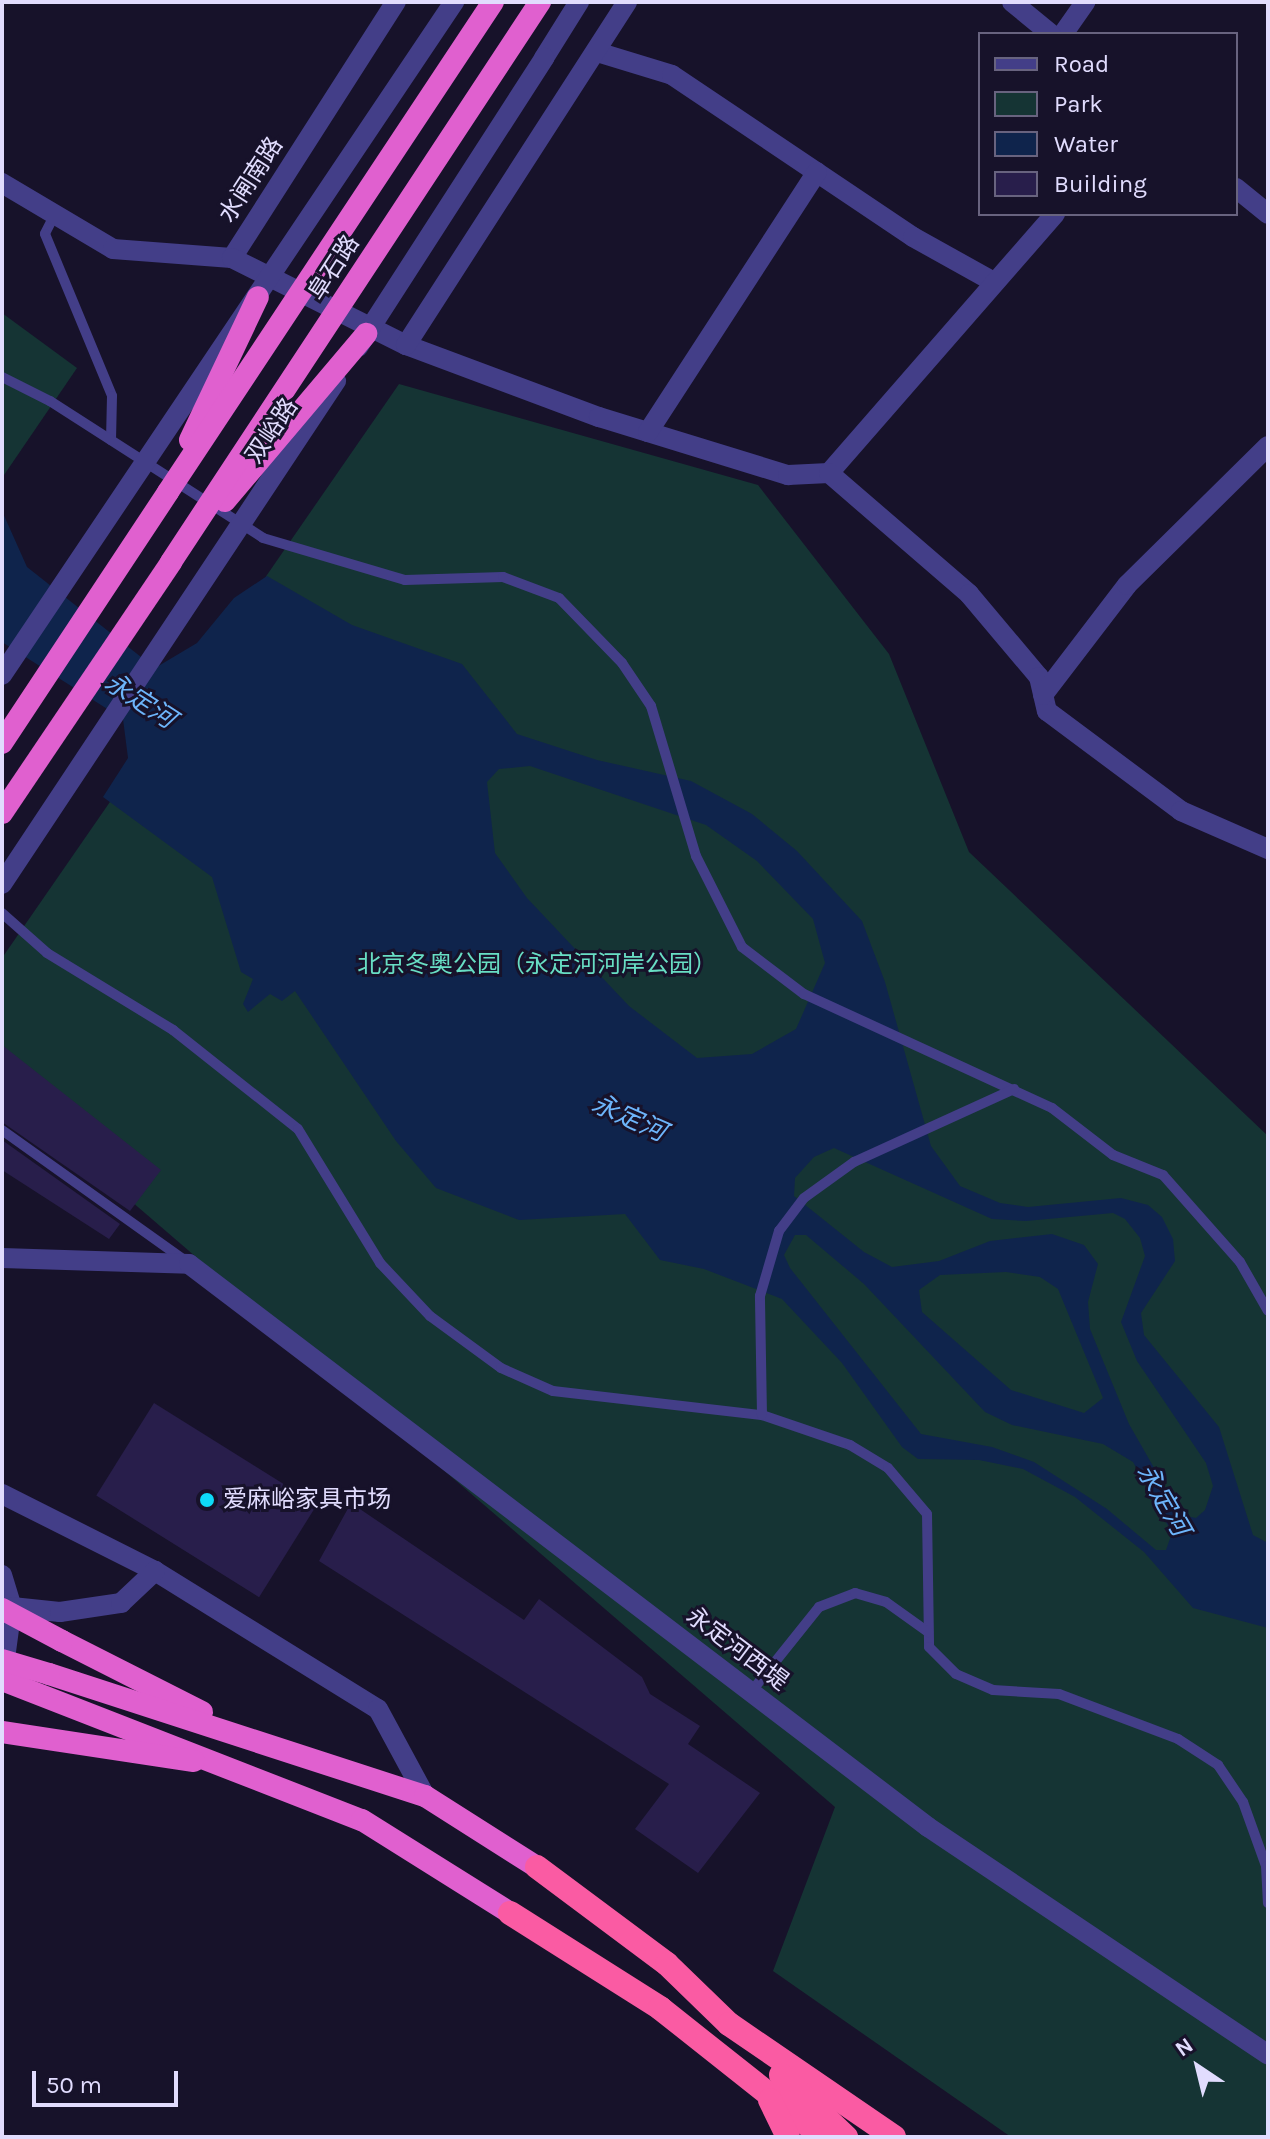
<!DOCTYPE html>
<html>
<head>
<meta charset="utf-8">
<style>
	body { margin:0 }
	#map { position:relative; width:1270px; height:2139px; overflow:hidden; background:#17122a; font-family:Karla,"Noto Sans SC",sans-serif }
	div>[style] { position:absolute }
	.green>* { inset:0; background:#153434 }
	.water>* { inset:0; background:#0f244c }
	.building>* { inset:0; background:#281e4b; transform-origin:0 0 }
	.service>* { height:10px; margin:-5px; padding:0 5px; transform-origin:5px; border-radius:5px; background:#433e88 }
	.minor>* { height:20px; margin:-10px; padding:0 10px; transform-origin:10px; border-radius:10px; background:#433e88 }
	.tertiary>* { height:20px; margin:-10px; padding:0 10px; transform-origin:10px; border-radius:10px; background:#433e88 }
	.trunk>* { height:22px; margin:-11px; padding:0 11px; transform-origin:11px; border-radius:11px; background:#e060cf }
	.motorway>* { height:24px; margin:-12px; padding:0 12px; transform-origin:12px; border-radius:12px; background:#fa5ba3 }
	.tertiary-bridge>* { height:20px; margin:-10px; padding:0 10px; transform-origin:10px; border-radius:10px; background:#433e88 }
	.trunk-bridge>* { height:22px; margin:-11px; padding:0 11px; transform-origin:11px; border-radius:11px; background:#e060cf }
	.dots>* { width:22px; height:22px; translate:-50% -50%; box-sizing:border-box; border:4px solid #17122a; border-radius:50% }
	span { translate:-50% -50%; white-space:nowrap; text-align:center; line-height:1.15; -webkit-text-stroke:6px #17122a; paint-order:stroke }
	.street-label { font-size:24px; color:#e1dcfe }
	.park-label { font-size:24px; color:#68dec4 }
	.poi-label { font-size:24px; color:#e1dcfe }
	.left { translate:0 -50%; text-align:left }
	.water-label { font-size:26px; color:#6db5fb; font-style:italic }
	.frame { position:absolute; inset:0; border:4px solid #e1dcfe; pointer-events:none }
	.legend { position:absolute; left:978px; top:32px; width:260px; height:184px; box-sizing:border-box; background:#17122a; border:2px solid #68637f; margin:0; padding:10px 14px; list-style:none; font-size:24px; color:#e1dcfe }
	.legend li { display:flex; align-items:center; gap:16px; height:40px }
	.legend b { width:40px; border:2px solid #68637f }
	.north { position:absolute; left:1158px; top:2027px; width:80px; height:80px; -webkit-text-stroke:6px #17122a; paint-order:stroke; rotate:325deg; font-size:22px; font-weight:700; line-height:32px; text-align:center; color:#e1dcfe }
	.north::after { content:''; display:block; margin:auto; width:28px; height:36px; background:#e1dcfe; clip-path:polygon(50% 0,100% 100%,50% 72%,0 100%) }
	.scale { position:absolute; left:32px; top:2071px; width:146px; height:36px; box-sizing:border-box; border:4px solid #e1dcfe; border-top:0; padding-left:10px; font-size:24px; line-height:28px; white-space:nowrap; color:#e1dcfe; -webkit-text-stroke:6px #17122a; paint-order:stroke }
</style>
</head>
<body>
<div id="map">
	<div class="green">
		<div style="clip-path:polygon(2px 313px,77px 368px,2px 478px)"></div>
		<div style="clip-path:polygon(399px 384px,758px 485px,889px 654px,969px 852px,1268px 1136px,1268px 2137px,1011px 2137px,773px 1971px,835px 1807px,2px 1090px,2px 958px)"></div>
	</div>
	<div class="water">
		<div style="clip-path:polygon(evenodd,2px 511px,27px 567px,155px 668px,197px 643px,234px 598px,267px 576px,352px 625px,462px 664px,517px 734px,597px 760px,691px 781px,752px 814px,797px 851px,862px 921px,885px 982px,931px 1146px,960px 1186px,1000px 1203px,1028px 1207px,1121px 1198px,1148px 1205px,1162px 1217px,1173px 1239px,1175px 1261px,1141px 1313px,1144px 1335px,1219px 1427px,1253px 1535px,1268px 1543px,1268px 1628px,1193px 1608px,1144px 1552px,1075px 1497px,1023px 1469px,979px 1460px,918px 1459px,902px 1447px,842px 1363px,782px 1299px,704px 1269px,660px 1260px,625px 1214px,519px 1220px,436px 1188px,396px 1141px,295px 991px,282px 1001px,270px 994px,248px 1012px,243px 1004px,253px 979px,241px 972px,212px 877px,103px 797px,128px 758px,123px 719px,2px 642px,2px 511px,530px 766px,706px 825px,757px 861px,813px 919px,825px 963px,796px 1029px,752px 1054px,697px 1058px,629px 1006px,527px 898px,495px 853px,487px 782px,499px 769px,530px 766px,2px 511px,834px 1148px,992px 1219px,1026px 1221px,1113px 1213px,1125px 1219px,1140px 1238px,1145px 1256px,1121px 1322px,1137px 1361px,1206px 1463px,1213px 1486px,1205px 1510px,1196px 1518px,1181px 1515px,1129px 1424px,1090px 1329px,1088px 1302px,1098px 1264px,1084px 1245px,1052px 1234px,990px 1241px,939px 1261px,892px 1267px,864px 1252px,794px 1196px,795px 1178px,814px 1157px,834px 1148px,2px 511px,795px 1235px,806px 1235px,864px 1284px,985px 1412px,1012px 1425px,1103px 1444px,1133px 1462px,1172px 1533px,1166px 1550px,1156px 1550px,1107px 1509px,1034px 1462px,992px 1447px,921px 1434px,790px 1268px,784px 1255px,795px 1235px,2px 511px,1006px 1272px,1040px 1277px,1058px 1289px,1103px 1398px,1084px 1413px,1011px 1390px,922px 1312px,919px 1290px,940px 1275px,1006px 1272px)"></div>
	</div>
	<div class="building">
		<div style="clip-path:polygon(2px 1045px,161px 1170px,130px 1211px,2px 1122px)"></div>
		<div style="clip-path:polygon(2px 1140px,120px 1224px,109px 1239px,2px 1170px)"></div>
		<div style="left:154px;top:1403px;width:192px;height:109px;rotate:32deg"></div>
		<div style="clip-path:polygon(351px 1503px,524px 1620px,539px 1599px,642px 1677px,650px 1694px,700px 1726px,688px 1744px,760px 1793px,698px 1873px,635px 1829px,669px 1784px,319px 1561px)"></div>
	</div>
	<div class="service">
		<div style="left:55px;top:214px;width:22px;rotate:117deg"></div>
		<div style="left:45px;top:234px;width:175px;rotate:67.5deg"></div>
		<div style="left:112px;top:396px;width:44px;rotate:91.3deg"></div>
		<div style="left:2px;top:377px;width:54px;rotate:26.6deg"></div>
		<div style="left:50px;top:401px;width:253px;rotate:32.7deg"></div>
		<div style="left:263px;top:538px;width:148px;rotate:16.5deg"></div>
		<div style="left:405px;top:580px;width:98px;rotate:-1.8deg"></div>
		<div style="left:503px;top:577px;width:60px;rotate:20.6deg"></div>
		<div style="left:559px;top:598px;width:91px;rotate:45.9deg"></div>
		<div style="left:622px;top:663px;width:52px;rotate:56deg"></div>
		<div style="left:651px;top:706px;width:157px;rotate:73.3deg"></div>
		<div style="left:696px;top:856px;width:102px;rotate:63.2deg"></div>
		<div style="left:742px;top:947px;width:78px;rotate:37.2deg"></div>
		<div style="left:804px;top:994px;width:273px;rotate:24.7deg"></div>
		<div style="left:1052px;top:1108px;width:77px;rotate:37.6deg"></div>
		<div style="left:1113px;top:1155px;width:54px;rotate:21.8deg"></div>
		<div style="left:1163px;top:1175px;width:116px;rotate:48.5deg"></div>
		<div style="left:1240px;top:1262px;width:56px;rotate:60.3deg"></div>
		<div style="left:2px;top:913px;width:60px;rotate:41.6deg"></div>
		<div style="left:47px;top:953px;width:148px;rotate:31.4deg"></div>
		<div style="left:173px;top:1030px;width:159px;rotate:38.4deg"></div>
		<div style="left:298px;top:1129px;width:157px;rotate:58.5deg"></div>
		<div style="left:380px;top:1263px;width:73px;rotate:46.7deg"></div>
		<div style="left:430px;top:1316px;width:88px;rotate:36.2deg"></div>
		<div style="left:501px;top:1368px;width:57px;rotate:23.9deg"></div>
		<div style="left:553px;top:1391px;width:210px;rotate:6.6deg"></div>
		<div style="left:762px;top:1415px;width:93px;rotate:18.8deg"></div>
		<div style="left:850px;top:1445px;width:44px;rotate:31.2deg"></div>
		<div style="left:888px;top:1468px;width:60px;rotate:49.7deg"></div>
		<div style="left:927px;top:1514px;width:133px;rotate:89.1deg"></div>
		<div style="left:929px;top:1647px;width:38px;rotate:45deg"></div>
		<div style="left:956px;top:1674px;width:40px;rotate:23.4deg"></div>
		<div style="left:993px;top:1690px;width:66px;rotate:3.5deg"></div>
		<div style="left:1059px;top:1694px;width:127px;rotate:20.7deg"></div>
		<div style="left:1178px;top:1739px;width:48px;rotate:33deg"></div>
		<div style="left:1218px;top:1765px;width:45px;rotate:56deg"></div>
		<div style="left:1243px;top:1802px;width:68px;rotate:70.2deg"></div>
		<div style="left:1266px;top:1866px;width:37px;rotate:87deg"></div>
		<div style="left:2px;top:1130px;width:224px;rotate:35.5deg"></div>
		<div style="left:762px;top:1415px;width:119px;rotate:-91deg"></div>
		<div style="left:760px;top:1296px;width:68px;rotate:-73.7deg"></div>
		<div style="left:779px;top:1231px;width:41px;rotate:-52.9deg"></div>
		<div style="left:804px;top:1198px;width:62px;rotate:-35.8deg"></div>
		<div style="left:854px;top:1162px;width:176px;rotate:-24.5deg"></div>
		<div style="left:751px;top:1692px;width:109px;rotate:-51.3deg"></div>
		<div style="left:819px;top:1607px;width:39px;rotate:-21deg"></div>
		<div style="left:855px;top:1593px;width:32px;rotate:16deg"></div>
		<div style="left:886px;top:1602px;width:52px;rotate:35.5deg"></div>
	</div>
	<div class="minor">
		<div style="left:1063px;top:34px;width:39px;rotate:-55deg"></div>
		<div style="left:597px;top:52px;width:78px;rotate:17deg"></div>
		<div style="left:672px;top:75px;width:290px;rotate:33.9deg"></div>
		<div style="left:913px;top:237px;width:93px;rotate:29.1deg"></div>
		<div style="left:2px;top:183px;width:129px;rotate:30.7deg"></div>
		<div style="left:113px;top:249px;width:119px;rotate:4.3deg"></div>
		<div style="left:232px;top:258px;width:304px;rotate:-57.4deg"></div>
		<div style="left:232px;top:258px;width:195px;rotate:26.6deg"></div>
		<div style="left:406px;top:345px;width:206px;rotate:20.5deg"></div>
		<div style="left:599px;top:417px;width:198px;rotate:17.1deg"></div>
		<div style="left:788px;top:475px;width:41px;rotate:-2.8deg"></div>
		<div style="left:829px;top:473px;width:344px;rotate:-48.9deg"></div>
		<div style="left:406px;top:345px;width:408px;rotate:-57.2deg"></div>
		<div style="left:648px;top:432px;width:310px;rotate:-57deg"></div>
		<div style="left:829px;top:473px;width:185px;rotate:40.8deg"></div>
		<div style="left:969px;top:594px;width:109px;rotate:49.9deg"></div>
		<div style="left:1039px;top:677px;width:35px;rotate:77deg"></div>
		<div style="left:1047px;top:711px;width:167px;rotate:36.7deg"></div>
		<div style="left:1181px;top:811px;width:95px;rotate:23.6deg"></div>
		<div style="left:1043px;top:695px;width:138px;rotate:-52.6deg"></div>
		<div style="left:1127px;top:585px;width:198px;rotate:-44.6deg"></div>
	</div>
	<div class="tertiary">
		<div style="left:1012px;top:2px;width:50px;rotate:39.4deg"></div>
		<div style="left:544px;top:58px;width:66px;rotate:-58deg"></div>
		<div style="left:1236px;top:188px;width:41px;rotate:39.1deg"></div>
		<div style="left:2px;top:1258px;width:187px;rotate:1.8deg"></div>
		<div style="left:189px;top:1264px;width:929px;rotate:37.3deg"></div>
		<div style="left:928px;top:1827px;width:409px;rotate:33.8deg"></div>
		<div style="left:2px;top:1494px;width:171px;rotate:26.7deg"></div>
		<div style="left:155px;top:1571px;width:262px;rotate:31.8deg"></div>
		<div style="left:378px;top:1709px;width:99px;rotate:61.6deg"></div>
		<div style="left:2px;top:1575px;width:34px;rotate:73deg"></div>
		<div style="left:12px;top:1607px;width:68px;rotate:97.7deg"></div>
		<div style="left:12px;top:1607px;width:48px;rotate:5.9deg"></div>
		<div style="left:60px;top:1612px;width:62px;rotate:-8.4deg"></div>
		<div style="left:121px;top:1603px;width:47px;rotate:-43.3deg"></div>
	</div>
	<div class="trunk">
		<div style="left:2px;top:743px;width:301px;rotate:-56.5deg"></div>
		<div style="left:2px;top:813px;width:303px;rotate:-56deg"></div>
		<div style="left:62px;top:1641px;width:157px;rotate:26.9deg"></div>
		<div style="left:49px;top:1674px;width:395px;rotate:18deg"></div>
		<div style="left:425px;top:1796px;width:133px;rotate:32.4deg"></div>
		<div style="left:2px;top:1680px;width:386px;rotate:21.3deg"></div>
		<div style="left:362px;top:1820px;width:175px;rotate:32.1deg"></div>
		<div style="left:2px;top:1732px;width:194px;rotate:8.6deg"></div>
	</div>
	<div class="motorway">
		<div style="left:537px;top:1867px;width:162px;rotate:36.7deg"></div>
		<div style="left:667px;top:1964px;width:86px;rotate:44.1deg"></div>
		<div style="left:729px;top:2024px;width:200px;rotate:34.4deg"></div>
		<div style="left:510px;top:1913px;width:178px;rotate:32.3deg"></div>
		<div style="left:660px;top:2008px;width:208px;rotate:38.4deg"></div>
		<div style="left:781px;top:2075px;width:90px;rotate:43.6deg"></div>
		<div style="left:770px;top:2100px;width:41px;rotate:64.1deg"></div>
	</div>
	<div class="tertiary-bridge">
		<div style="left:358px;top:347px;width:344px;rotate:-57.2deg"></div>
		<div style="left:2px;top:675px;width:811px;rotate:-56.11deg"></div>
		<div style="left:2px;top:884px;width:604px;rotate:-56.42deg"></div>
	</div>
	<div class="trunk-bridge">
		<div style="left:190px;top:440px;width:158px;rotate:-64.6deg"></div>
		<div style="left:168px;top:492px;width:588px;rotate:-56.45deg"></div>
		<div style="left:225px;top:501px;width:219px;rotate:-49.8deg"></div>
		<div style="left:171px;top:562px;width:671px;rotate:-56.62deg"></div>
		<div style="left:2px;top:1609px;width:68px;rotate:28.1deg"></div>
		<div style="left:2px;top:1660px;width:49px;rotate:16.6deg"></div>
	</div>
	<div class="dots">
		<div style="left:207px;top:1500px;background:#0edaf8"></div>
	</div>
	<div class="street-label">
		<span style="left:251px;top:180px;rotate:-57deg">水闸南路</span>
		<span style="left:334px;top:268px;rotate:-57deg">阜石路</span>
		<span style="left:272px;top:431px;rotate:-56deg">双峪路</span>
		<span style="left:737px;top:1649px;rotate:37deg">永定河西堤</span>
	</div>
	<div class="park-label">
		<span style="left:537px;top:965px">北京冬奥公园（永定河河岸公园）</span>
	</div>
	<div class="poi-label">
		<span class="left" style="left:223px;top:1500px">爱麻峪家具市场</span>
	</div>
	<div class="water-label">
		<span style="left:140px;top:701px;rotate:33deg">永定河</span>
		<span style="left:629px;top:1118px;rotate:24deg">永定河</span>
		<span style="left:1163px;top:1500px;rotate:60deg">永定河</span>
	</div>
	<div class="frame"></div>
	<ul class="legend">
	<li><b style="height:10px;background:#433e88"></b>Road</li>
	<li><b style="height:22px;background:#153434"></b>Park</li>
	<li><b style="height:22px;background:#0f244c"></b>Water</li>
	<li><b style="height:22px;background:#281e4b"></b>Building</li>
	</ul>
	<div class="north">N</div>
	<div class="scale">50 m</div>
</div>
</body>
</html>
